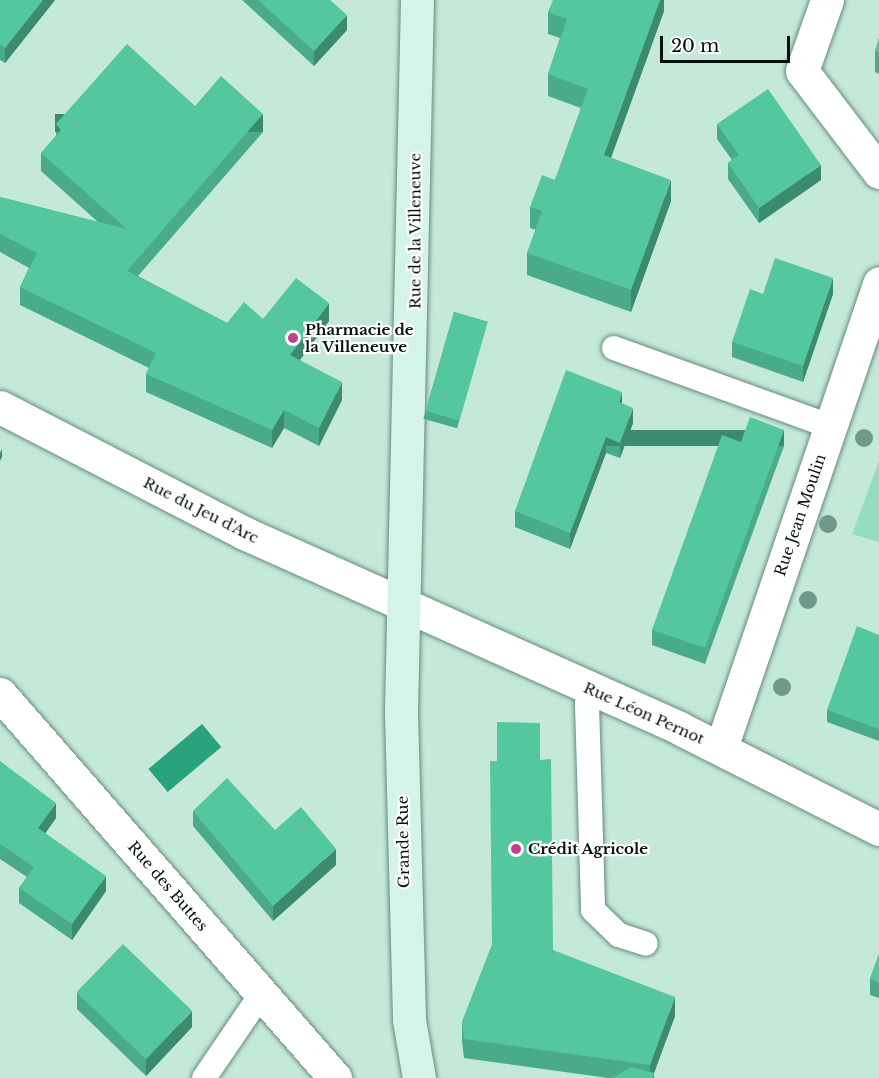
<!DOCTYPE html>
<html>
<head>
<meta charset="utf-8">
<style>
	body { margin:0 }
	#map { position:relative; width:879px; height:1078px; overflow:hidden; background:#c4e9d9; font-family:"Libre Baskerville",serif }
	div>[style] { position:absolute }
	.green>* { inset:0; background:#95ddc0 }
	.water>* { inset:0; background:#28a37d; transform-origin:0 0 }
	.roads { filter:drop-shadow(0 0 2px #688a7c) drop-shadow(0 0 2px #688a7c) }
	.service>* { height:24px; margin:-12px; padding:0 12px; transform-origin:12px; border-radius:12px; background:#fff }
	.minor>* { height:33px; margin:-16.5px; padding:0 16.5px; transform-origin:16.5px; border-radius:16.5px; background:#fff }
	.secondary>* { height:33px; margin:-16.5px; padding:0 16.5px; transform-origin:16.5px; border-radius:16.5px; background:#d4f4e9 }
	.trees>* { width:18px; height:18px; margin:-9px; border-radius:50%; background:#6f9a89 }
	.wall>* { inset:0; background:#49ab89; transform-origin:0 0 }
	.shaded-wall>* { inset:0; background:#3c8b6f; transform-origin:0 0 }
	.building>* { inset:0; background:#55c79f; transform-origin:0 0 }
	.dots>* { width:16px; height:16px; translate:-50% -50%; box-sizing:border-box; border:3px solid #fff; border-radius:50% }
	span { translate:-50% -50%; white-space:nowrap; text-align:center; line-height:1.15; -webkit-text-stroke:4.5px #fff; paint-order:stroke }
	.street-label { font-size:15px; color:#05110c }
	.poi-label { font-size:15px; color:#05110c; font-weight:700 }
	.left { translate:0 -50%; text-align:left }
	.scale { position:absolute; left:660px; top:36px; width:130px; height:27px; box-sizing:border-box; border:3px solid #05110c; border-top:0; padding-left:8px; font-size:18px; line-height:21px; white-space:nowrap; color:#05110c; -webkit-text-stroke:4px #fff; paint-order:stroke }
</style>
</head>
<body>
<div id="map">
	<div class="green">
		<div style="clip-path:polygon(879px 461px,879px 542px,852px 534px)"></div>
	</div>
	<div class="water">
		<div style="left:202px;top:724px;width:30px;height:70px;rotate:50deg"></div>
	</div>
	<div class="roads">
		<div class="service">
			<div style="left:614px;top:348px;width:230px;rotate:19.9deg"></div>
			<div style="left:593px;top:689px;width:16px;rotate:112deg"></div>
			<div style="left:587px;top:704px;width:206px;rotate:88.3deg"></div>
			<div style="left:593px;top:910px;width:36px;rotate:44deg"></div>
			<div style="left:619px;top:935px;width:28px;rotate:18deg"></div>
			<div style="left:204px;top:1078px;width:103px;rotate:-55.7deg"></div>
		</div>
		<div class="minor">
			<div style="left:827px;top:0;width:75px;rotate:109.4deg"></div>
			<div style="left:802px;top:71px;width:127px;rotate:52.7deg"></div>
			<div style="left:0;top:407px;width:275px;rotate:27.3deg"></div>
			<div style="left:244px;top:533px;width:477px;rotate:24.1deg"></div>
			<div style="left:679px;top:728px;width:224px;rotate:26.8deg"></div>
			<div style="left:0;top:694px;width:510px;rotate:48.9deg"></div>
			<div style="left:721px;top:748px;width:491px;rotate:-71.2deg"></div>
		</div>
		<div class="secondary">
			<div style="left:417px;top:0;width:712px;rotate:91.29deg"></div>
			<div style="left:401px;top:712px;width:308px;rotate:88.5deg"></div>
			<div style="left:409px;top:1020px;width:59px;rotate:80.2deg"></div>
		</div>
	</div>
	<div class="trees">
		<div style="left:864px;top:438px"></div>
		<div style="left:828px;top:524px"></div>
		<div style="left:808px;top:600px"></div>
		<div style="left:782px;top:687px"></div>
	</div>
	<div class="wall">
		<div style="clip-path:polygon(0 0,55px 0,5px 63px,0 60px)"></div>
		<div style="clip-path:polygon(242px 0,330px 0,347px 30px,314px 66px)"></div>
		<div style="clip-path:polygon(664px 0,664px 11px,611px 158px,671px 201px,631px 312px,527px 275px,527px 253px,536px 230px,530px 228px,530px 207px,555px 180px,581px 108px,548px 96px,548px 74px,560px 38px,548px 34px,548px 12px)"></div>
		<div style="clip-path:polygon(879px 38px,879px 74px,875px 72px,875px 51px)"></div>
		<div style="clip-path:polygon(195px 106px,263px 132px,138px 276px,227px 323px,263px 319px,329px 321px,300px 360px,342px 400px,319px 446px,284px 428px,272px 448px,146px 392px,146px 374px,149px 368px,20px 305px,20px 287px,29px 268px,0 252px,0 197px,98px 222px,41px 171px,41px 153px,56px 136px,56px 124px)"></div>
		<div style="clip-path:polygon(717px 124px,821px 180px,759px 223px,728px 179px,728px 163px,732px 160px,717px 139px)"></div>
		<div style="clip-path:polygon(763px 294px,833px 294px,803px 382px,732px 357px,732px 342px)"></div>
		<div style="left:454px;top:312px;width:35px;height:111px;rotate:16deg"></div>
		<div style="clip-path:polygon(622px 403px,633px 423px,620px 458px,606px 453px,570px 549px,515px 527px,515px 511px)"></div>
		<div style="clip-path:polygon(741px 442px,784px 446px,705px 664px,652px 645px,652px 630px)"></div>
		<div style="clip-path:polygon(879px 635px,879px 741px,827px 722px,827px 710px)"></div>
		<div style="clip-path:polygon(540px 760px,553px 950px,675px 1016px,654px 1073px,654px 1078px,608px 1078px,464px 1058px,462px 1041px,462px 1022px,492px 945px)"></div>
		<div style="clip-path:polygon(0 761px,56px 818px,45px 833px,106px 891px,72px 940px,19px 903px,19px 888px,27px 877px,0 859px)"></div>
		<div style="clip-path:polygon(193px 811px,336px 865px,273px 921px,193px 826px)"></div>
		<div style="clip-path:polygon(879px 954px,879px 998px,870px 995px,870px 979px)"></div>
		<div style="clip-path:polygon(77px 993px,192px 1027px,146px 1076px,77px 1009px)"></div>
	</div>
	<div class="shaded-wall">
		<div style="clip-path:polygon(43px 0,55px 0,5px 63px,5px 48px)"></div>
		<div style="clip-path:polygon(660px 0,664px 0,664px 11px,604px 177px,604px 155px)"></div>
		<div style="clip-path:polygon(347px 15px,347px 30px,314px 66px,314px 51px)"></div>
		<div style="left:263px;top:114px;width:18px;height:208px;rotate:90deg"></div>
		<div style="clip-path:polygon(821px 165px,821px 180px,759px 223px,759px 208px)"></div>
		<div style="clip-path:polygon(671px 180px,671px 201px,631px 312px,631px 290px)"></div>
		<div style="clip-path:polygon(833px 278px,833px 294px,803px 382px,803px 366px)"></div>
		<div style="clip-path:polygon(329px 303px,329px 321px,290px 373px,290px 355px)"></div>
		<div style="clip-path:polygon(342px 382px,342px 400px,319px 446px,319px 428px)"></div>
		<div style="clip-path:polygon(622px 392px,622px 407px,619px 402px)"></div>
		<div style="clip-path:polygon(633px 408px,633px 423px,620px 458px,620px 443px)"></div>
		<div style="clip-path:polygon(284px 410px,284px 428px,272px 448px,272px 430px)"></div>
		<div style="left:784px;top:430px;width:16px;height:232px;rotate:90deg"></div>
		<div style="clip-path:polygon(606px 437px,606px 453px,570px 549px,570px 533px)"></div>
		<div style="clip-path:polygon(2px 449px,2px 457px,0 461px,0 453px)"></div>
		<div style="clip-path:polygon(56px 803px,56px 818px,38px 844px,38px 828px)"></div>
		<div style="clip-path:polygon(336px 849px,336px 865px,273px 921px,273px 906px)"></div>
		<div style="clip-path:polygon(106px 876px,106px 891px,72px 940px,72px 924px)"></div>
		<div style="clip-path:polygon(675px 997px,675px 1016px,654px 1073px,654px 1078px,650px 1078px,650px 1065px)"></div>
		<div style="clip-path:polygon(192px 1011px,192px 1027px,146px 1076px,146px 1060px)"></div>
	</div>
	<div class="building">
		<div style="clip-path:polygon(0 0,43px 0,5px 48px,0 44px)"></div>
		<div style="clip-path:polygon(258px 0,330px 0,347px 15px,314px 51px)"></div>
		<div style="clip-path:polygon(553px 0,660px 0,604px 155px,671px 180px,631px 290px,527px 253px,542px 211px,530px 207px,542px 175px,555px 180px,588px 89px,548px 74px,567px 19px,548px 12px)"></div>
		<div style="clip-path:polygon(879px 38px,879px 52px,875px 51px)"></div>
		<div style="clip-path:polygon(127px 44px,195px 106px,221px 76px,263px 114px,127px 271px,227px 323px,244px 302px,263px 319px,296px 278px,329px 303px,290px 355px,342px 382px,319px 428px,284px 410px,272px 430px,146px 374px,156px 353px,20px 287px,37px 253px,0 234px,0 197px,127px 229px,41px 153px,61px 130px,56px 124px)"></div>
		<div style="clip-path:polygon(768px 89px,821px 165px,759px 208px,728px 163px,739px 155px,717px 124px)"></div>
		<div style="clip-path:polygon(775px 258px,833px 278px,803px 366px,732px 342px,750px 289px,763px 294px)"></div>
		<div style="left:454px;top:312px;width:35px;height:103px;rotate:16deg"></div>
		<div style="clip-path:polygon(566px 370px,622px 392px,619px 402px,633px 408px,620px 443px,606px 437px,570px 533px,515px 511px)"></div>
		<div style="clip-path:polygon(750px 417px,784px 430px,705px 648px,652px 630px,722px 435px,741px 442px)"></div>
		<div style="clip-path:polygon(857px 626px,879px 635px,879px 729px,827px 710px)"></div>
		<div style="clip-path:polygon(497px 722px,540px 723px,540px 760px,551px 759px,553px 950px,675px 997px,650px 1065px,464px 1039px,462px 1022px,492px 945px,490px 761px,497px 761px)"></div>
		<div style="clip-path:polygon(0 761px,56px 803px,38px 828px,106px 876px,72px 924px,19px 888px,34px 867px,0 844px)"></div>
		<div style="clip-path:polygon(227px 778px,275px 830px,301px 807px,336px 849px,273px 906px,193px 811px)"></div>
		<div style="left:123px;top:944px;width:96px;height:67px;rotate:44deg"></div>
		<div style="clip-path:polygon(879px 954px,879px 983px,870px 979px)"></div>
		<div style="clip-path:polygon(631px 1067px,654px 1073px,653px 1078px,613px 1078px)"></div>
	</div>
	<div class="dots">
		<div style="left:293px;top:338px;background:#be3f8b"></div>
		<div style="left:516px;top:849px;background:#be3f8b"></div>
	</div>
	<div class="street-label">
		<span style="left:415px;top:231px;rotate:-90deg">Rue de la Villeneuve</span>
		<span style="left:201px;top:510px;rotate:27deg">Rue du Jeu d'Arc</span>
		<span style="left:800px;top:515px;rotate:-71deg">Rue Jean Moulin</span>
		<span style="left:644px;top:713px;rotate:24deg">Rue Léon Pernot</span>
		<span style="left:403px;top:842px;rotate:-91deg">Grande Rue</span>
		<span style="left:168px;top:886px;rotate:49deg">Rue des Buttes</span>
	</div>
	<div class="poi-label">
		<span class="left" style="left:305px;top:338px">Pharmacie de<br>la Villeneuve</span>
		<span class="left" style="left:528px;top:849px">Crédit Agricole</span>
	</div>
	<div class="scale">20 m</div>
</div>
</body>
</html>
